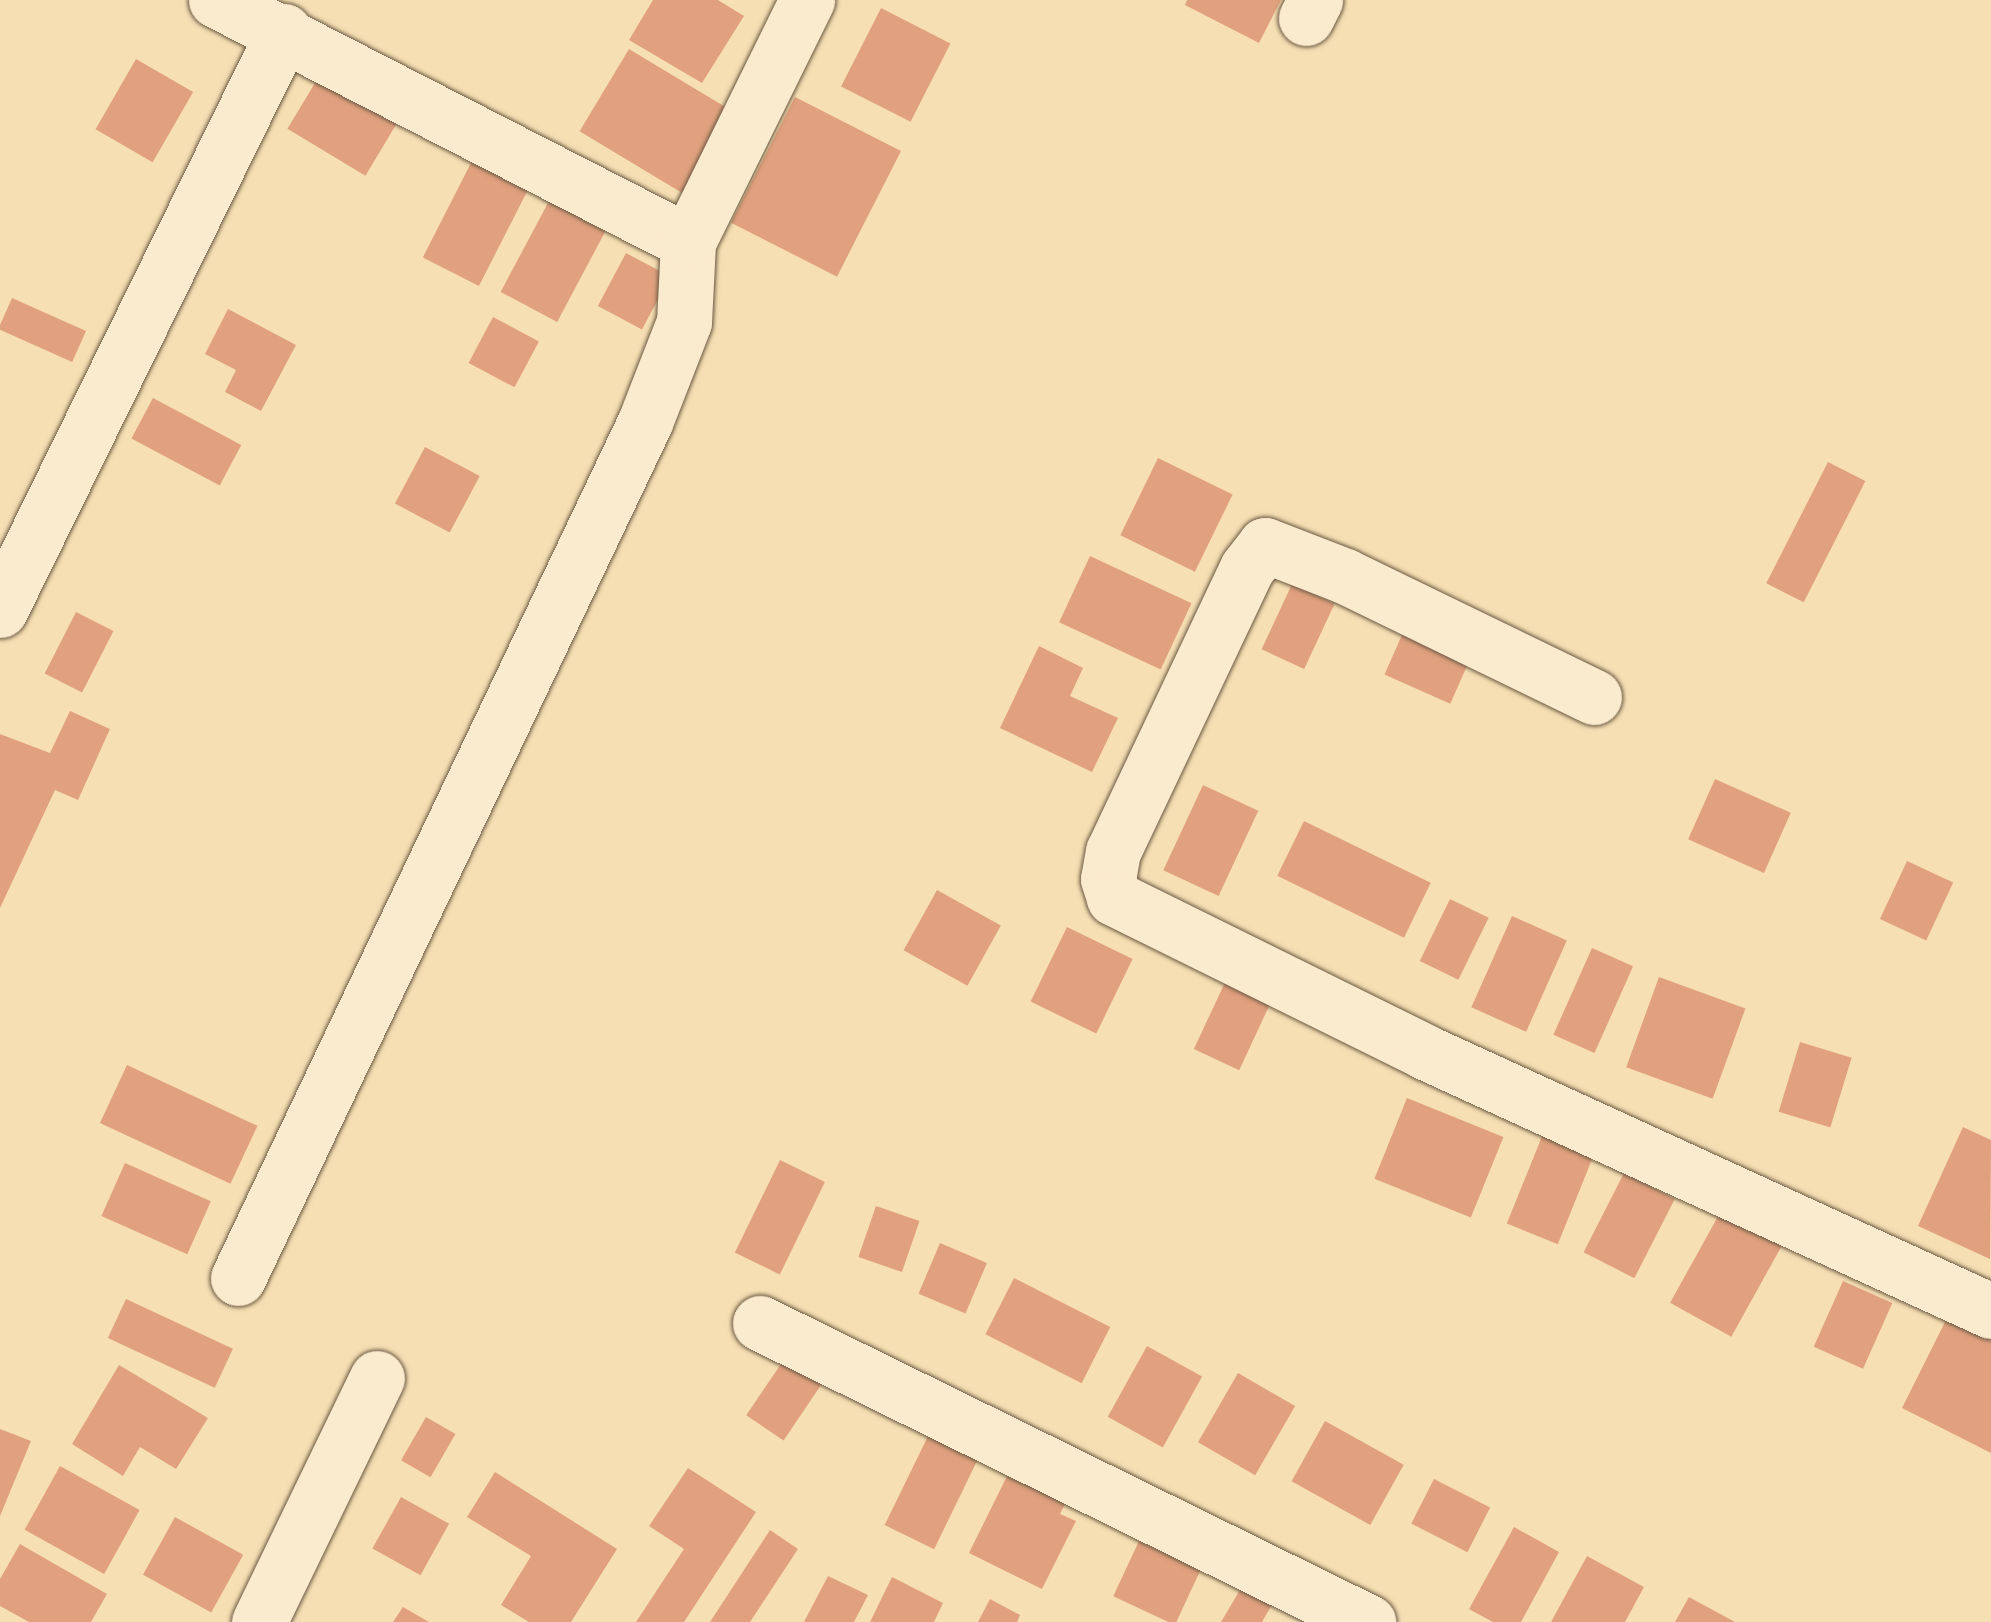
<!DOCTYPE html>
<html>
<head>
<meta charset="utf-8">
<style>
	body { margin:0 }
	#map { position:relative; width:1991px; height:1622px; overflow:hidden; background:#f7dfb4; font-family:Cardo,serif }
	div>[style] { position:absolute }
	.building>* { inset:0; background:#e1a17f; transform-origin:0 0 }
	.roads { filter:drop-shadow(0 0 2px #695942) drop-shadow(0 0 2px #695942) }
	.street>* { height:55px; margin:-27.5px; padding:0 27.5px; transform-origin:27.5px; border-radius:27.5px; background:#faeace }
	span { translate:-50% -50%; white-space:nowrap; text-align:center; line-height:1.15; -webkit-text-stroke:8px #faeace; paint-order:stroke }
</style>
</head>
<body>
<div id="map">
	<div class="building">
		<div style="clip-path:polygon(653px 0,718px 0,744px 16px,702px 83px,629px 40px)"></div>
		<div style="clip-path:polygon(1187px 0,1281px 0,1259px 43px,1185px 5px)"></div>
		<div style="left:881px;top:8px;width:78px;height:88px;rotate:27deg"></div>
		<div style="left:629px;top:49px;width:127px;height:96px;rotate:31deg"></div>
		<div style="left:136px;top:59px;width:66px;height:81px;rotate:30deg"></div>
		<div style="left:324px;top:68px;width:91px;height:71px;rotate:31deg"></div>
		<div style="left:795px;top:97px;width:119px;height:141px;rotate:27deg"></div>
		<div style="left:475px;top:155px;width:63px;height:115px;rotate:27deg"></div>
		<div style="left:549px;top:201px;width:64px;height:103px;rotate:28deg"></div>
		<div style="left:626px;top:253px;width:50px;height:60px;rotate:28deg"></div>
		<div style="left:12px;top:298px;width:81px;height:34px;rotate:24deg"></div>
		<div style="clip-path:polygon(228px 309px,296px 345px,261px 411px,225px 392px,236px 370px,205px 354px)"></div>
		<div style="left:493px;top:317px;width:52px;height:52px;rotate:28deg"></div>
		<div style="left:153px;top:398px;width:100px;height:46px;rotate:28deg"></div>
		<div style="left:425px;top:447px;width:62px;height:64px;rotate:28deg"></div>
		<div style="left:1158px;top:458px;width:83px;height:86px;rotate:26deg"></div>
		<div style="left:1828px;top:462px;width:42px;height:136px;rotate:27deg"></div>
		<div style="left:1090px;top:556px;width:112px;height:73px;rotate:25deg"></div>
		<div style="left:1292px;top:584px;width:47px;height:72px;rotate:25deg"></div>
		<div style="left:76px;top:612px;width:42px;height:69px;rotate:27deg"></div>
		<div style="left:1406px;top:626px;width:72px;height:53px;rotate:24deg"></div>
		<div style="clip-path:polygon(1039px 646px,1083px 668px,1070px 696px,1118px 718px,1092px 772px,1000px 728px)"></div>
		<div style="clip-path:polygon(70px 711px,110px 729px,78px 800px,55px 790px,0 908px,0 734px,50px 753px)"></div>
		<div style="left:1715px;top:779px;width:83px;height:66px;rotate:24deg"></div>
		<div style="left:1203px;top:785px;width:61px;height:94px;rotate:25deg"></div>
		<div style="left:1304px;top:821px;width:141px;height:61px;rotate:26deg"></div>
		<div style="left:1907px;top:861px;width:51px;height:64px;rotate:25deg"></div>
		<div style="left:937px;top:890px;width:73px;height:69px;rotate:29deg"></div>
		<div style="left:1450px;top:899px;width:43px;height:69px;rotate:26deg"></div>
		<div style="left:1512px;top:916px;width:60px;height:100px;rotate:24deg"></div>
		<div style="left:1067px;top:927px;width:73px;height:83px;rotate:26deg"></div>
		<div style="left:1592px;top:948px;width:45px;height:95px;rotate:24deg"></div>
		<div style="left:1234px;top:963px;width:50px;height:95px;rotate:25deg"></div>
		<div style="left:1659px;top:977px;width:92px;height:96px;rotate:20deg"></div>
		<div style="left:1800px;top:1042px;width:54px;height:73px;rotate:17deg"></div>
		<div style="left:127px;top:1065px;width:144px;height:64px;rotate:25deg"></div>
		<div style="left:1407px;top:1098px;width:104px;height:87px;rotate:22deg"></div>
		<div style="clip-path:polygon(1963px 1127px,1991px 1140px,1990px 1259px,1918px 1226px)"></div>
		<div style="left:1545px;top:1129px;width:55px;height:102px;rotate:22deg"></div>
		<div style="left:780px;top:1160px;width:50px;height:103px;rotate:26deg"></div>
		<div style="left:125px;top:1163px;width:94px;height:58px;rotate:24deg"></div>
		<div style="left:1624px;top:1173px;width:57px;height:89px;rotate:27deg"></div>
		<div style="left:876px;top:1206px;width:46px;height:54px;rotate:19deg"></div>
		<div style="left:1721px;top:1211px;width:70px;height:105px;rotate:29deg"></div>
		<div style="left:940px;top:1243px;width:51px;height:55px;rotate:23deg"></div>
		<div style="left:1014px;top:1278px;width:108px;height:63px;rotate:27deg"></div>
		<div style="left:1843px;top:1281px;width:54px;height:72px;rotate:24deg"></div>
		<div style="left:126px;top:1299px;width:118px;height:43px;rotate:25deg"></div>
		<div style="clip-path:polygon(1948px 1316px,1991px 1338px,1991px 1453px,1902px 1408px)"></div>
		<div style="left:1147px;top:1346px;width:63px;height:81px;rotate:29deg"></div>
		<div style="left:791px;top:1349px;width:45px;height:80px;rotate:34deg"></div>
		<div style="clip-path:polygon(119px 1365px,208px 1418px,176px 1469px,140px 1447px,123px 1476px,72px 1444px)"></div>
		<div style="left:1238px;top:1373px;width:66px;height:80px;rotate:30deg"></div>
		<div style="left:426px;top:1417px;width:34px;height:50px;rotate:30deg"></div>
		<div style="left:1325px;top:1421px;width:90px;height:69px;rotate:29deg"></div>
		<div style="left:932px;top:1428px;width:55px;height:108px;rotate:26deg"></div>
		<div style="clip-path:polygon(0 1429px,31px 1441px,0 1516px)"></div>
		<div style="left:60px;top:1466px;width:91px;height:73px;rotate:29deg"></div>
		<div style="clip-path:polygon(1012px 1466px,1070px 1494px,1060px 1514px,1076px 1521px,1042px 1589px,969px 1553px)"></div>
		<div style="clip-path:polygon(688px 1468px,756px 1512px,684px 1622px,636px 1622px,684px 1549px,649px 1526px)"></div>
		<div style="clip-path:polygon(495px 1472px,617px 1549px,571px 1622px,529px 1622px,501px 1605px,531px 1556px,467px 1517px)"></div>
		<div style="left:1434px;top:1479px;width:63px;height:50px;rotate:27deg"></div>
		<div style="left:401px;top:1497px;width:55px;height:59px;rotate:29deg"></div>
		<div style="left:175px;top:1517px;width:78px;height:66px;rotate:29deg"></div>
		<div style="clip-path:polygon(1514px 1527px,1559px 1552px,1521px 1622px,1493px 1622px,1469px 1609px)"></div>
		<div style="clip-path:polygon(770px 1530px,798px 1549px,750px 1622px,710px 1622px)"></div>
		<div style="left:1139px;top:1541px;width:68px;height:61px;rotate:25deg"></div>
		<div style="clip-path:polygon(20px 1544px,107px 1594px,91px 1622px,29px 1622px,0 1606px,0 1579px)"></div>
		<div style="clip-path:polygon(1587px 1556px,1644px 1587px,1625px 1622px,1551px 1622px)"></div>
		<div style="clip-path:polygon(828px 1576px,868px 1595px,854px 1622px,804px 1622px)"></div>
		<div style="clip-path:polygon(892px 1577px,943px 1603px,934px 1622px,870px 1622px)"></div>
		<div style="clip-path:polygon(1244px 1583px,1274px 1601px,1262px 1622px,1221px 1622px)"></div>
		<div style="clip-path:polygon(1689px 1597px,1735px 1622px,1675px 1622px)"></div>
		<div style="clip-path:polygon(990px 1599px,1020px 1615px,1017px 1622px,978px 1622px)"></div>
		<div style="clip-path:polygon(403px 1607px,429px 1622px,393px 1622px)"></div>
	</div>
	<div class="roads">
		<div class="street">
			<div style="left:216px;top:0;width:530px;rotate:27.14deg"></div>
			<div style="left:1306px;top:18px;width:20px;rotate:-63deg"></div>
			<div style="left:0;top:610px;width:645px;rotate:-63.87deg"></div>
			<div style="left:1594px;top:697px;width:277px;rotate:-154.1deg"></div>
			<div style="left:1345px;top:576px;width:86px;rotate:-158.8deg"></div>
			<div style="left:1265px;top:545px;width:29px;rotate:128deg"></div>
			<div style="left:1247px;top:568px;width:313px;rotate:115.3deg"></div>
			<div style="left:1113px;top:851px;width:28px;rotate:100deg"></div>
			<div style="left:1108px;top:879px;width:20px;rotate:72deg"></div>
			<div style="left:1114px;top:898px;width:347px;rotate:26.3deg"></div>
			<div style="left:1425px;top:1052px;width:622px;rotate:24.59deg"></div>
			<div style="left:238px;top:1278px;width:948px;rotate:-64.57deg"></div>
			<div style="left:645px;top:422px;width:107px;rotate:-68.7deg"></div>
			<div style="left:684px;top:322px;width:80px;rotate:-87.1deg"></div>
			<div style="left:688px;top:242px;width:270px;rotate:-63.8deg"></div>
			<div style="left:760px;top:1323px;width:678px;rotate:26.19deg"></div>
			<div style="left:259px;top:1622px;width:271px;rotate:-64.2deg"></div>
		</div>
	</div>
</div>
</body>
</html>
